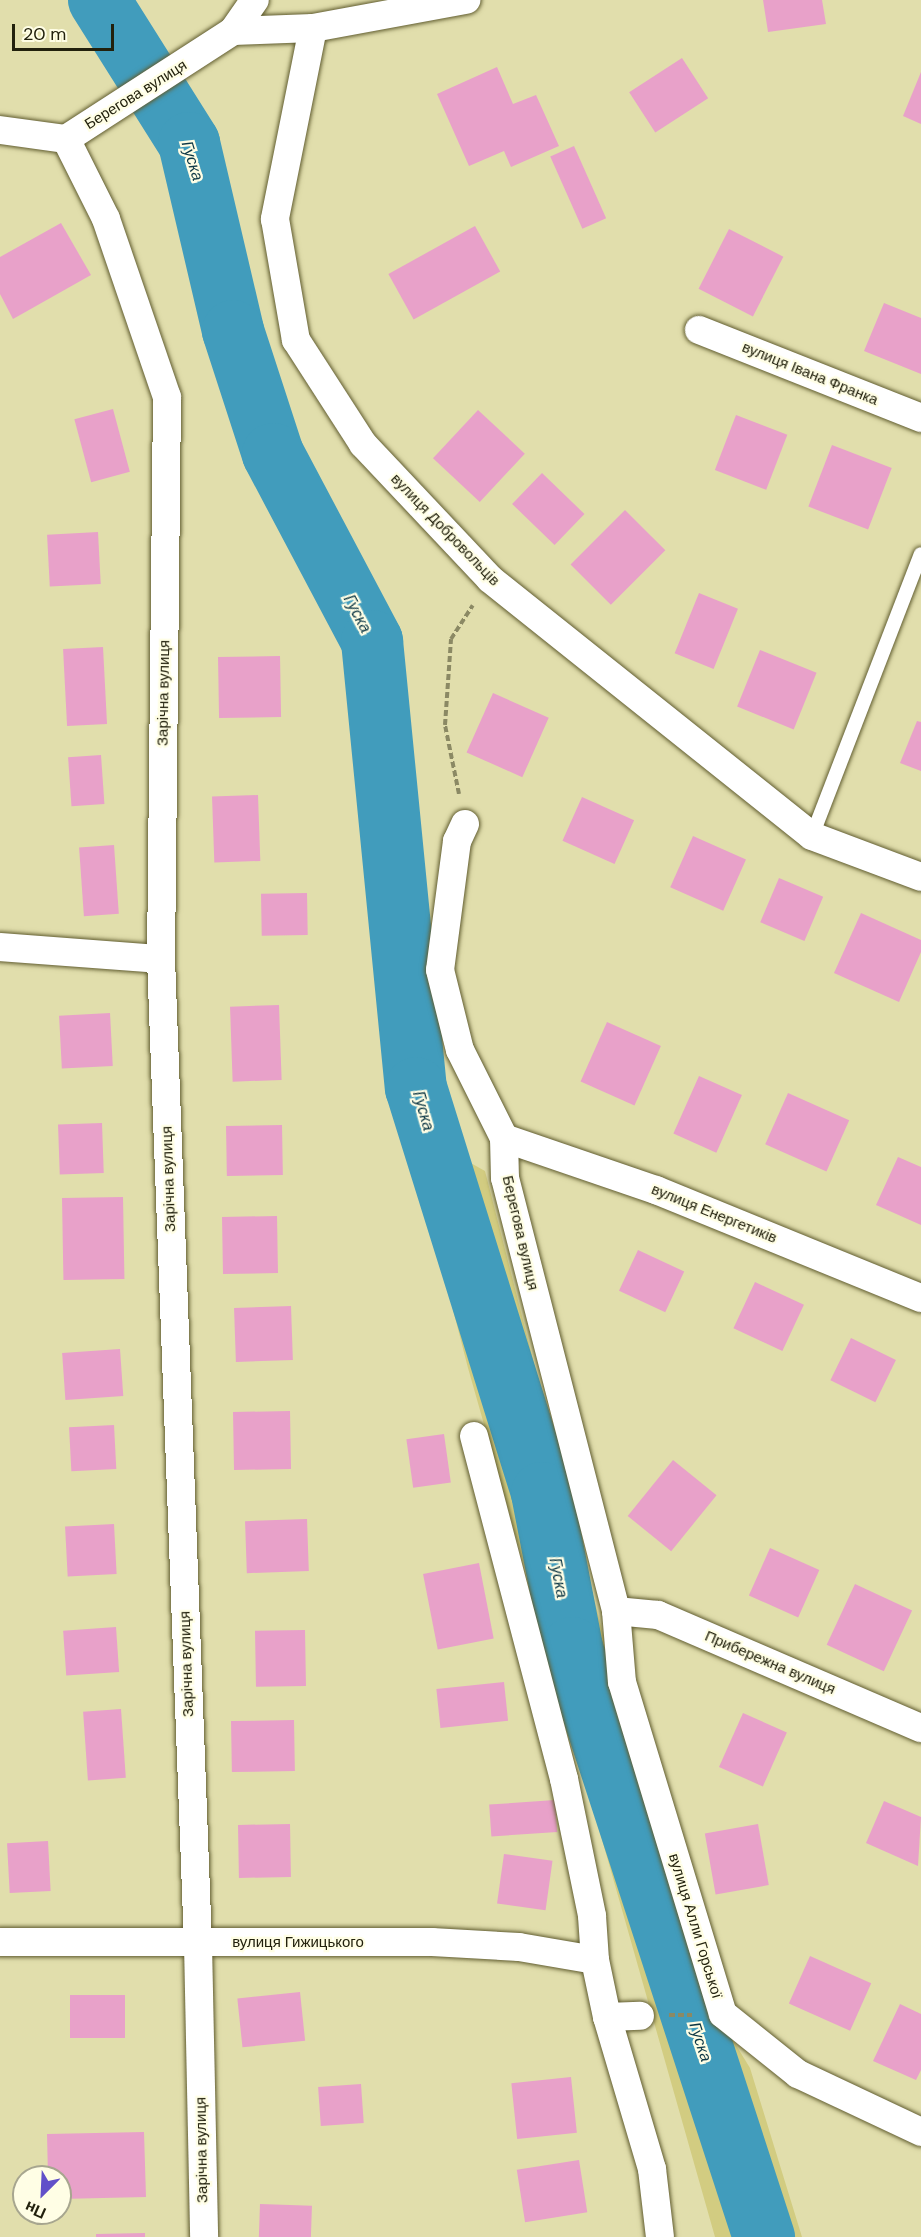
<!DOCTYPE html>
<html>
<head>
<meta charset="utf-8">
<style>
	body { margin:0 }
	#map { position:relative; width:921px; height:2237px; overflow:hidden; background:#e1deac; font-family:"DM Sans",sans-serif }
	div>[style] { position:absolute }
	.green>* { inset:0; background:#d2cc81 }
	.river>* { height:62px; margin:-31px; padding:0 31px; transform-origin:31px; border-radius:31px; background:#419cbc }
	.building>* { inset:0; background:#e8a1c9; transform-origin:0 0 }
	.path>* { height:4px; margin-top:-2px; transform-origin:0; background:repeating-linear-gradient(90deg,#8b8964 0 6px,transparent 0 9px) }
	.roads { filter:drop-shadow(0 0 2px #615d30) drop-shadow(0 0 2px #615d30) }
	.service>* { height:14px; margin:-7px; padding:0 7px; transform-origin:7px; border-radius:7px; background:#fff }
	.minor>* { height:28px; margin:-14px; padding:0 14px; transform-origin:14px; border-radius:14px; background:#fff }
	span { translate:-50% -50%; white-space:nowrap; text-align:center; line-height:1.15; -webkit-text-stroke:4.5px #fffee5; paint-order:stroke }
	.street-label { font-size:15px; color:#22210d }
	.water-label { font-size:16px; color:#0d3745; font-style:italic }
	.north { position:absolute; left:12px; top:2165px; width:60px; height:60px; box-sizing:border-box; background:#fffee5; border:2px solid #a7a68f; border-radius:50%; rotate:204deg; font-size:16px; font-weight:700; line-height:24px; text-align:center; color:#22210d }
	.north::after { content:''; display:block; margin:auto; width:21px; height:27px; background:#6150c9; clip-path:polygon(50% 0,100% 100%,50% 72%,0 100%) }
	.scale { position:absolute; left:12px; top:24px; width:102px; height:27px; box-sizing:border-box; border:3px solid #22210d; border-top:0; padding-left:8px; font-size:18px; line-height:21px; white-space:nowrap; color:#22210d; -webkit-text-stroke:4px #fffee5; paint-order:stroke }
</style>
</head>
<body>
<div id="map">
	<div class="green">
		<div style="clip-path:polygon(406px 1127px,485px 1171px,603px 1634px,617px 1733px,723px 2024px,750px 2068px,802px 2237px,715px 2237px,468px 1368px)"></div>
	</div>
	<div class="river">
		<div style="left:99px;top:0;width:169px;rotate:57.8deg"></div>
		<div style="left:189px;top:143px;width:193px;rotate:76.8deg"></div>
		<div style="left:233px;top:331px;width:129px;rotate:72deg"></div>
		<div style="left:273px;top:454px;width:212px;rotate:62.1deg"></div>
		<div style="left:372px;top:641px;width:449px;rotate:84.4deg"></div>
		<div style="left:416px;top:1088px;width:424px;rotate:72.7deg"></div>
		<div style="left:542px;top:1493px;width:158px;rotate:79deg"></div>
		<div style="left:572px;top:1648px;width:620px;rotate:71.95deg"></div>
	</div>
	<div class="building">
		<div style="clip-path:polygon(763px 0,822px 0,826px 24px,768px 32px)"></div>
		<div style="left:682px;top:58px;width:48px;height:63px;rotate:57deg"></div>
		<div style="clip-path:polygon(497px 67px,513px 104px,536px 95px,559px 146px,511px 167px,504px 151px,469px 166px,437px 94px)"></div>
		<div style="clip-path:polygon(921px 72px,921px 124px,903px 116px)"></div>
		<div style="left:574px;top:146px;width:79px;height:26px;rotate:66deg"></div>
		<div style="clip-path:polygon(61px 223px,91px 275px,13px 319px,0 294px,0 257px)"></div>
		<div style="left:475px;top:226px;width:52px;height:99px;rotate:61deg"></div>
		<div style="left:729px;top:229px;width:61px;height:67px;rotate:27deg"></div>
		<div style="clip-path:polygon(884px 303px,921px 318px,921px 374px,864px 351px)"></div>
		<div style="left:113px;top:409px;width:65px;height:40px;rotate:75deg"></div>
		<div style="left:478px;top:410px;width:64px;height:66px;rotate:43deg"></div>
		<div style="left:736px;top:415px;width:55px;height:59px;rotate:21deg"></div>
		<div style="left:832px;top:445px;width:64px;height:66px;rotate:21deg"></div>
		<div style="left:542px;top:473px;width:59px;height:43px;rotate:44deg"></div>
		<div style="left:625px;top:510px;width:57px;height:77px;rotate:45deg"></div>
		<div style="left:98px;top:532px;width:52px;height:51px;rotate:87deg"></div>
		<div style="left:699px;top:593px;width:42px;height:65px;rotate:22deg"></div>
		<div style="left:103px;top:647px;width:77px;height:40px;rotate:87deg"></div>
		<div style="left:760px;top:650px;width:61px;height:61px;rotate:22deg"></div>
		<div style="left:280px;top:656px;width:61px;height:62px;rotate:89deg"></div>
		<div style="left:493px;top:693px;width:61px;height:65px;rotate:24deg"></div>
		<div style="clip-path:polygon(917px 721px,921px 722px,921px 771px,900px 763px)"></div>
		<div style="left:101px;top:755px;width:49px;height:33px;rotate:86deg"></div>
		<div style="left:258px;top:795px;width:66px;height:46px;rotate:88deg"></div>
		<div style="left:582px;top:797px;width:57px;height:48px;rotate:24deg"></div>
		<div style="left:693px;top:836px;width:58px;height:56px;rotate:24deg"></div>
		<div style="left:114px;top:845px;width:69px;height:35px;rotate:86deg"></div>
		<div style="left:779px;top:878px;width:48px;height:48px;rotate:23deg"></div>
		<div style="left:307px;top:893px;width:42px;height:46px;rotate:89deg"></div>
		<div style="clip-path:polygon(861px 913px,921px 940px,921px 952px,899px 1002px,834px 973px)"></div>
		<div style="left:279px;top:1005px;width:75px;height:49px;rotate:88deg"></div>
		<div style="left:110px;top:1013px;width:53px;height:51px;rotate:87deg"></div>
		<div style="left:607px;top:1022px;width:59px;height:65px;rotate:24deg"></div>
		<div style="left:699px;top:1076px;width:47px;height:63px;rotate:24deg"></div>
		<div style="left:788px;top:1093px;width:67px;height:56px;rotate:24deg"></div>
		<div style="left:102px;top:1123px;width:50px;height:44px;rotate:88deg"></div>
		<div style="left:282px;top:1125px;width:50px;height:56px;rotate:89deg"></div>
		<div style="clip-path:polygon(898px 1157px,921px 1167px,921px 1225px,876px 1205px)"></div>
		<div style="left:123px;top:1197px;width:82px;height:61px;rotate:89deg"></div>
		<div style="left:277px;top:1216px;width:57px;height:55px;rotate:89deg"></div>
		<div style="left:638px;top:1250px;width:51px;height:45px;rotate:25deg"></div>
		<div style="left:755px;top:1282px;width:54px;height:51px;rotate:25deg"></div>
		<div style="left:291px;top:1306px;width:54px;height:57px;rotate:88deg"></div>
		<div style="left:851px;top:1338px;width:50px;height:47px;rotate:26deg"></div>
		<div style="left:120px;top:1349px;width:47px;height:58px;rotate:86deg"></div>
		<div style="left:290px;top:1411px;width:58px;height:57px;rotate:89deg"></div>
		<div style="left:114px;top:1425px;width:44px;height:45px;rotate:87deg"></div>
		<div style="left:444px;top:1434px;width:49px;height:38px;rotate:82deg"></div>
		<div style="left:673px;top:1460px;width:56px;height:72px;rotate:39deg"></div>
		<div style="left:307px;top:1519px;width:52px;height:62px;rotate:88deg"></div>
		<div style="left:114px;top:1524px;width:50px;height:49px;rotate:87deg"></div>
		<div style="left:770px;top:1548px;width:54px;height:52px;rotate:24deg"></div>
		<div style="left:479px;top:1563px;width:77px;height:57px;rotate:79deg"></div>
		<div style="left:855px;top:1584px;width:63px;height:67px;rotate:25deg"></div>
		<div style="left:116px;top:1627px;width:45px;height:53px;rotate:86deg"></div>
		<div style="left:305px;top:1630px;width:56px;height:50px;rotate:89deg"></div>
		<div style="left:504px;top:1682px;width:39px;height:68px;rotate:84deg"></div>
		<div style="left:121px;top:1709px;width:69px;height:38px;rotate:86deg"></div>
		<div style="left:743px;top:1713px;width:48px;height:59px;rotate:24deg"></div>
		<div style="left:294px;top:1720px;width:51px;height:63px;rotate:89deg"></div>
		<div style="left:555px;top:1800px;width:32px;height:66px;rotate:86deg"></div>
		<div style="clip-path:polygon(884px 1801px,921px 1817px,918px 1866px,866px 1843px)"></div>
		<div style="left:290px;top:1824px;width:53px;height:52px;rotate:89deg"></div>
		<div style="left:758px;top:1824px;width:62px;height:54px;rotate:80deg"></div>
		<div style="left:48px;top:1841px;width:50px;height:41px;rotate:87deg"></div>
		<div style="left:504px;top:1854px;width:49px;height:50px;rotate:8deg"></div>
		<div style="left:810px;top:1956px;width:67px;height:52px;rotate:24deg"></div>
		<div style="left:300px;top:1992px;width:49px;height:63px;rotate:84deg"></div>
		<div style="left:125px;top:1995px;width:43px;height:55px;rotate:90deg"></div>
		<div style="clip-path:polygon(900px 2004px,921px 2014px,921px 2070px,916px 2080px,873px 2061px)"></div>
		<div style="left:571px;top:2077px;width:56px;height:60px;rotate:84deg"></div>
		<div style="left:361px;top:2084px;width:39px;height:43px;rotate:86deg"></div>
		<div style="clip-path:polygon(144px 2132px,146px 2197px,60px 2199px,60px 2177px,48px 2177px,47px 2134px)"></div>
		<div style="left:579px;top:2160px;width:53px;height:63px;rotate:81deg"></div>
		<div style="left:260px;top:2204px;width:52px;height:33px;rotate:2deg"></div>
		<div style="clip-path:polygon(145px 2233px,145px 2237px,96px 2237px,96px 2234px)"></div>
	</div>
	<div class="path">
		<div style="left:459px;top:794px;width:70px;rotate:-101.5deg"></div>
		<div style="left:445px;top:725px;width:86px;rotate:-86deg"></div>
		<div style="left:451px;top:639px;width:40px;rotate:-57.1deg"></div>
		<div style="left:669px;top:2015px;width:23px"></div>
	</div>
	<div class="roads">
		<div class="service">
			<div style="left:812px;top:836px;width:302px;rotate:-68.9deg"></div>
		</div>
		<div class="minor">
			<div style="left:313px;top:28px;width:195px;rotate:101.3deg"></div>
			<div style="left:275px;top:219px;width:123px;rotate:80.2deg"></div>
			<div style="left:296px;top:340px;width:124px;rotate:57.2deg"></div>
			<div style="left:363px;top:444px;width:185px;rotate:46.7deg"></div>
			<div style="left:490px;top:579px;width:412px;rotate:38.6deg"></div>
			<div style="left:812px;top:836px;width:116px;rotate:20.6deg"></div>
			<div style="left:233px;top:31px;width:80px;rotate:-2.1deg"></div>
			<div style="left:313px;top:28px;width:156px;rotate:-10.4deg"></div>
			<div style="left:0;top:130px;width:67px;rotate:7.8deg"></div>
			<div style="left:66px;top:139px;width:89px;rotate:63.4deg"></div>
			<div style="left:106px;top:219px;width:188px;rotate:71.1deg"></div>
			<div style="left:167px;top:397px;width:562px;rotate:90.61deg"></div>
			<div style="left:161px;top:959px;width:986px;rotate:87.85deg"></div>
			<div style="left:198px;top:1944px;width:293px;rotate:88.8deg"></div>
			<div style="left:66px;top:139px;width:199px;rotate:-32.9deg"></div>
			<div style="left:233px;top:31px;width:38px;rotate:-55deg"></div>
			<div style="left:699px;top:330px;width:239px;rotate:21.6deg"></div>
			<div style="left:465px;top:824px;width:19px;rotate:115deg"></div>
			<div style="left:457px;top:841px;width:130px;rotate:97.5deg"></div>
			<div style="left:440px;top:970px;width:82px;rotate:76deg"></div>
			<div style="left:460px;top:1050px;width:98px;rotate:63.4deg"></div>
			<div style="left:504px;top:1138px;width:40px;rotate:88.6deg"></div>
			<div style="left:505px;top:1178px;width:447px;rotate:75.6deg"></div>
			<div style="left:616px;top:1611px;width:71px;rotate:85.2deg"></div>
			<div style="left:622px;top:1682px;width:347px;rotate:73.1deg"></div>
			<div style="left:723px;top:2014px;width:96px;rotate:38.7deg"></div>
			<div style="left:798px;top:2074px;width:136px;rotate:25.2deg"></div>
			<div style="left:0;top:947px;width:161px;rotate:4.3deg"></div>
			<div style="left:504px;top:1138px;width:161px;rotate:18.9deg"></div>
			<div style="left:656px;top:1190px;width:286px;rotate:22.2deg"></div>
			<div style="left:474px;top:1436px;width:355px;rotate:75.3deg"></div>
			<div style="left:564px;top:1779px;width:140px;rotate:78.4deg"></div>
			<div style="left:592px;top:1916px;width:44px;rotate:86.1deg"></div>
			<div style="left:595px;top:1960px;width:58px;rotate:78.1deg"></div>
			<div style="left:607px;top:2017px;width:159px;rotate:73.5deg"></div>
			<div style="left:652px;top:2169px;width:68px;rotate:83.3deg"></div>
			<div style="left:616px;top:1611px;width:42px;rotate:5.4deg"></div>
			<div style="left:658px;top:1615px;width:286px;rotate:23.3deg"></div>
			<div style="left:0;top:1942px;width:432px"></div>
			<div style="left:432px;top:1942px;width:87px;rotate:3.3deg"></div>
			<div style="left:519px;top:1947px;width:77px;rotate:9.7deg"></div>
			<div style="left:607px;top:2017px;width:33px;rotate:-2deg"></div>
		</div>
	</div>
	<div class="street-label">
		<span style="left:136px;top:95px;rotate:-32deg">Берегова вулиця</span>
		<span style="left:810px;top:374px;rotate:22deg">вулиця Івана Франка</span>
		<span style="left:445px;top:530px;rotate:46deg">вулиця Добровольців</span>
		<span style="left:164px;top:693px;rotate:-89deg">Зарічна вулиця</span>
		<span style="left:169px;top:1179px;rotate:-92deg">Зарічна вулиця</span>
		<span style="left:714px;top:1214px;rotate:22deg">вулиця Енергетиків</span>
		<span style="left:520px;top:1233px;rotate:77deg">Берегова вулиця</span>
		<span style="left:770px;top:1663px;rotate:23deg">Прибережна вулиця</span>
		<span style="left:187px;top:1664px;rotate:-92deg">Зарічна вулиця</span>
		<span style="left:695px;top:1926px;rotate:73deg">вулиця Алли Горської</span>
		<span style="left:298px;top:1943px">вулиця Гижицького</span>
		<span style="left:202px;top:2150px;rotate:-91deg">Зарічна вулиця</span>
	</div>
	<div class="water-label">
		<span style="left:192px;top:161px;rotate:73deg">Гуска</span>
		<span style="left:357px;top:614px;rotate:62deg">Гуска</span>
		<span style="left:423px;top:1111px;rotate:74deg">Гуска</span>
		<span style="left:558px;top:1578px;rotate:79deg">Гуска</span>
		<span style="left:700px;top:2042px;rotate:72deg">Гуска</span>
	</div>
	<div class="north">Пн</div>
	<div class="scale">20 m</div>
</div>
</body>
</html>
